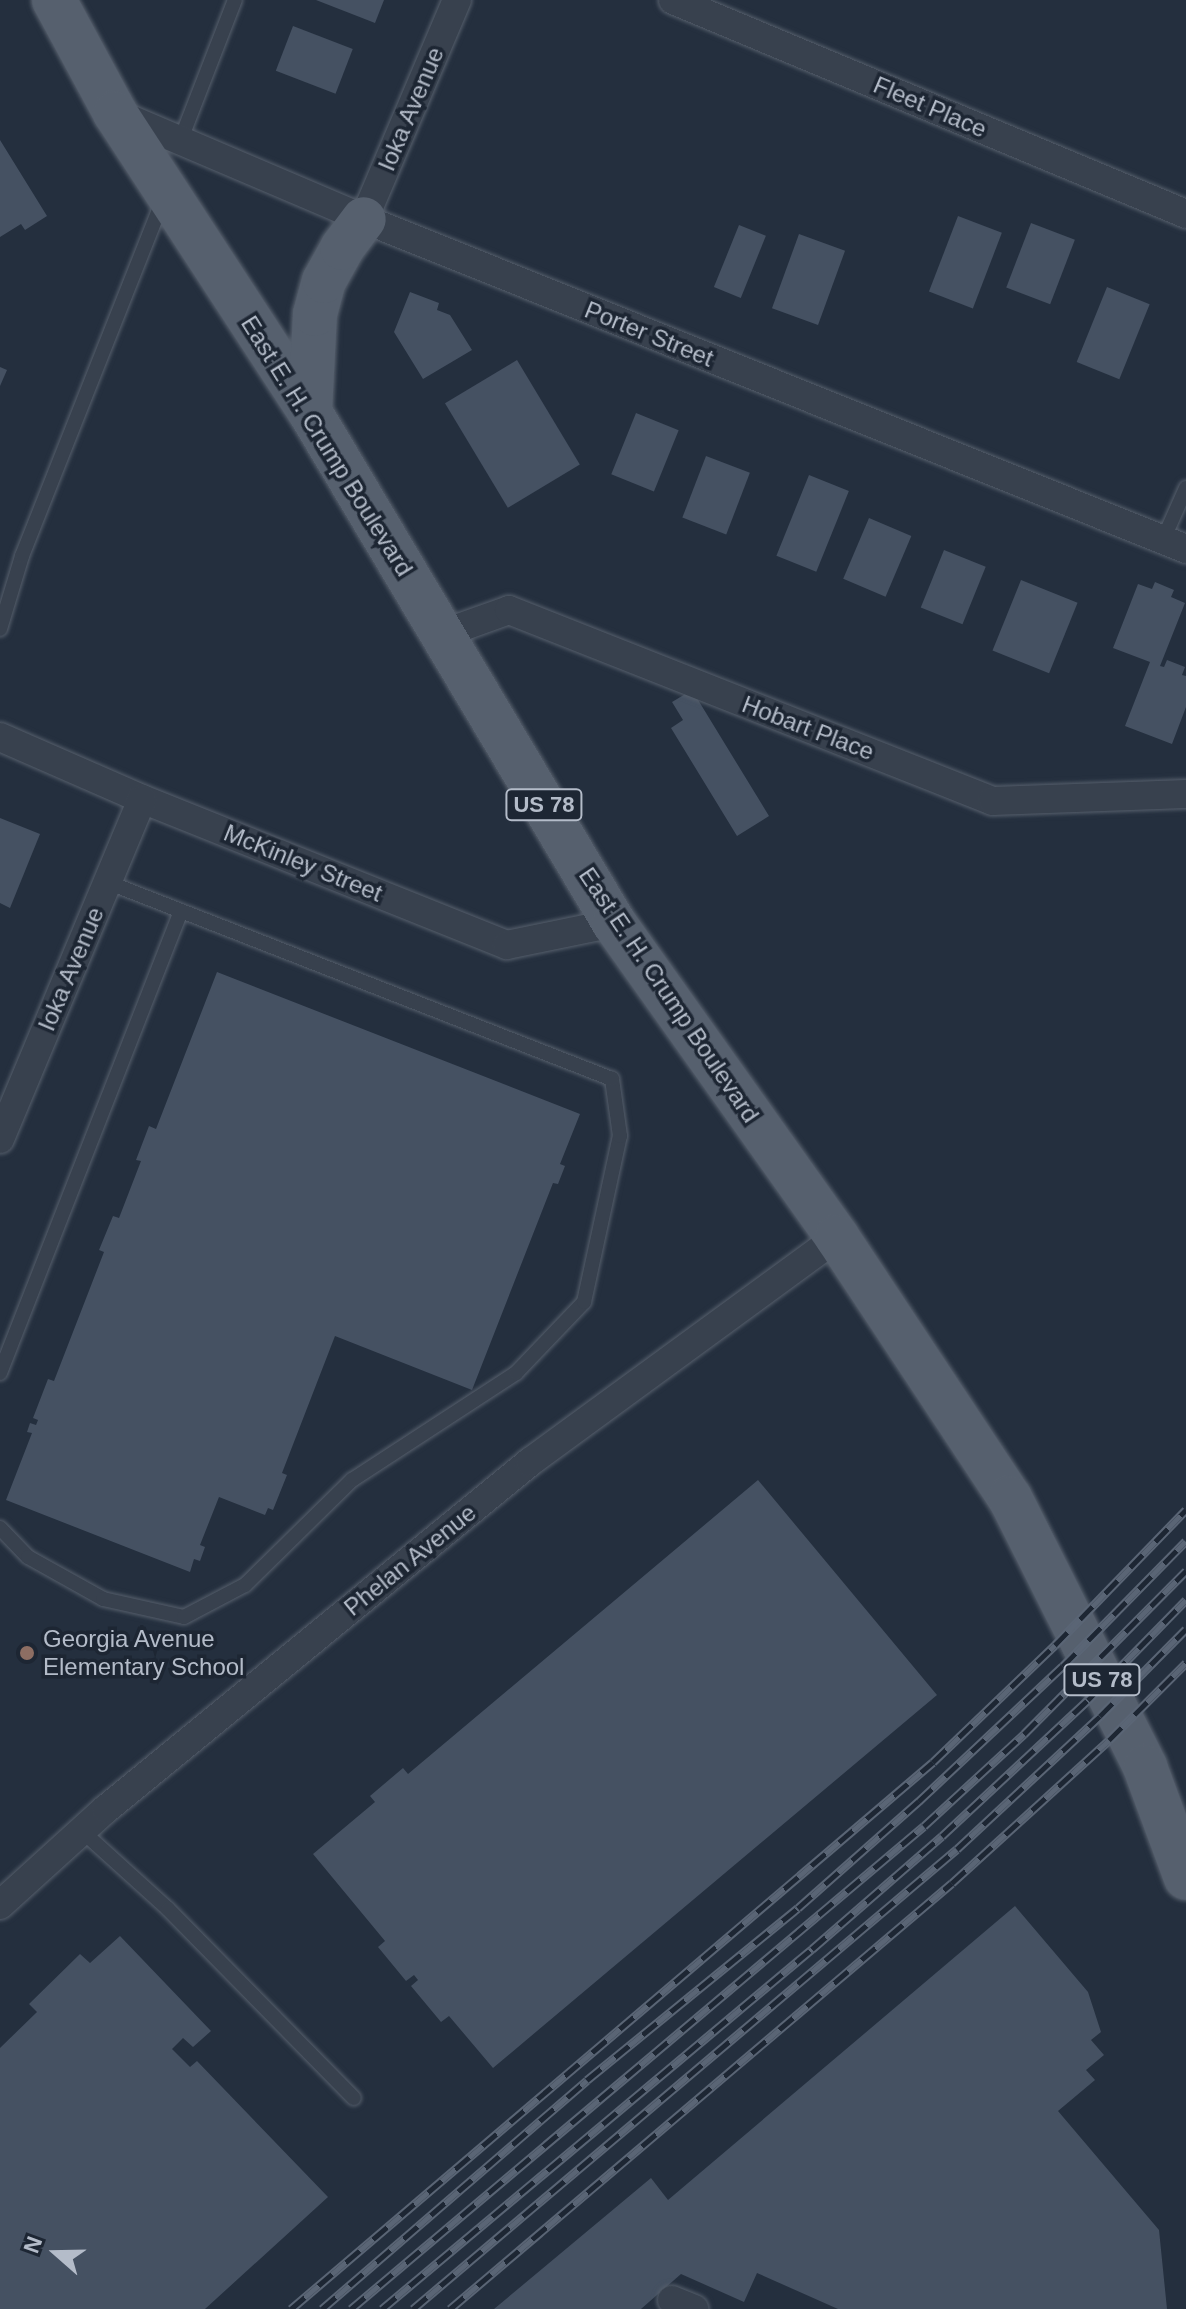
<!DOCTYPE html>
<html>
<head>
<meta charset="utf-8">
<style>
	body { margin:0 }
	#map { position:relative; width:1186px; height:2309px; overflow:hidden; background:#242f3e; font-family:Arial,sans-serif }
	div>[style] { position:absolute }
	.building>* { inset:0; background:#455162; transform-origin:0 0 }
	.roads { filter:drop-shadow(0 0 2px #565f6c) drop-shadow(0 0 2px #565f6c) }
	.service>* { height:14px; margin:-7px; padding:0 7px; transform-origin:7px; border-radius:7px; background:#38414e }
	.minor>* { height:28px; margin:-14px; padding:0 14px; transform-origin:14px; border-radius:14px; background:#38414e }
	.primary>* { height:44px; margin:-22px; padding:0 22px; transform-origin:22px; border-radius:22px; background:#56606e }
	.rail>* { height:9px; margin-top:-4.5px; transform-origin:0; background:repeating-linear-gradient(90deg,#1d2633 0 18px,#5a6575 0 36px); box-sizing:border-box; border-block:2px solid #5a6575 }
	.dots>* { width:22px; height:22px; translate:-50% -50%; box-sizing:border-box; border:4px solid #1d2633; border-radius:50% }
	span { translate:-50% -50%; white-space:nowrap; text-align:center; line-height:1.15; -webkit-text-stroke:7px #1d2633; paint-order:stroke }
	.shield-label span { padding:2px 6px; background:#1d2633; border:2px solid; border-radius:6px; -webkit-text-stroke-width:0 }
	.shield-label { font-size:22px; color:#b4bcc9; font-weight:700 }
	.street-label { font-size:24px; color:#b4bcc9 }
	.poi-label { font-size:24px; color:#b4bcc9 }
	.left { translate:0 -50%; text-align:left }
	.north { position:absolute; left:16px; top:2213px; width:80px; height:80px; -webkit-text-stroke:6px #1d2633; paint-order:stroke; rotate:290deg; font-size:22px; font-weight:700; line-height:32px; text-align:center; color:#b4bcc9 }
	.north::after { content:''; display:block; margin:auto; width:28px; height:36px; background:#b4bcc9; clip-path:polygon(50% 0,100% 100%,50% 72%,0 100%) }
</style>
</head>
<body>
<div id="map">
	<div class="building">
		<div style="clip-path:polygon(316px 0,384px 0,375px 23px)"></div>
		<div style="left:293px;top:26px;width:64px;height:48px;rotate:21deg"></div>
		<div style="clip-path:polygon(0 140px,47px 216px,25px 230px,21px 224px,0 237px)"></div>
		<div style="left:958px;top:216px;width:47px;height:81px;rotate:21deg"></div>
		<div style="left:1031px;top:223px;width:47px;height:69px;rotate:21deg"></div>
		<div style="left:739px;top:225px;width:29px;height:67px;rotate:22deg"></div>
		<div style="left:799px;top:234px;width:49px;height:79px;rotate:20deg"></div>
		<div style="left:1107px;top:287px;width:46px;height:81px;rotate:22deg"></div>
		<div style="clip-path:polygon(410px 292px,439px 303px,437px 310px,450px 315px,472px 350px,423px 379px,394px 332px)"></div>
		<div style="left:517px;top:360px;width:122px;height:84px;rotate:59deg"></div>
		<div style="clip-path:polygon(0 367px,7px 370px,0 386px)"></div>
		<div style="left:636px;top:413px;width:46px;height:66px;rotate:22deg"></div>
		<div style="left:706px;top:456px;width:47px;height:66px;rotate:21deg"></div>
		<div style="left:809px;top:475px;width:43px;height:87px;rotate:22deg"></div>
		<div style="left:869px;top:518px;width:46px;height:66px;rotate:23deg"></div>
		<div style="left:944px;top:550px;width:45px;height:62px;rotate:22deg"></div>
		<div style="left:1021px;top:580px;width:61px;height:76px;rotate:22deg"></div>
		<div style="clip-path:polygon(1155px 582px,1174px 590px,1171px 597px,1185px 603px,1160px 666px,1164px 667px,1167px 660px,1185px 667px,1182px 675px,1186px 676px,1186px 707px,1172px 744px,1125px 726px,1150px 662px,1113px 648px,1138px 584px,1152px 589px)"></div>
		<div style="clip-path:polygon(692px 690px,769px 816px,737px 836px,671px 728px,683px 720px,672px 702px)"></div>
		<div style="clip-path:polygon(0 818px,40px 834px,10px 908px,0 903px)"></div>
		<div style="clip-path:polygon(217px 972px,580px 1114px,560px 1164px,565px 1166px,558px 1184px,553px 1183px,472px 1390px,335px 1336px,282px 1473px,287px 1475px,273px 1510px,268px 1508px,265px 1515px,219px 1497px,200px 1545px,205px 1547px,200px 1561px,194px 1559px,190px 1572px,6px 1500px,32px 1433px,27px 1432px,30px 1423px,36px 1425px,38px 1420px,33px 1418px,48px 1379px,54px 1381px,104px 1252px,99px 1250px,113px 1216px,119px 1218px,141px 1161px,136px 1160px,149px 1126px,156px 1129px)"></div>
		<div style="clip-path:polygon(758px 1480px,937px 1695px,493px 2068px,449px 2016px,441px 2022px,411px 1986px,418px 1980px,414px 1975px,406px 1981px,378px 1947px,385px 1941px,313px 1854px,375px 1802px,370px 1796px,403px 1768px,408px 1774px)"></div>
		<div style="clip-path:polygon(1015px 1906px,1088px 1992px,1101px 2032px,1091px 2040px,1104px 2055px,1086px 2070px,1095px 2080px,1058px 2111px,1159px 2230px,1167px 2309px,838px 2309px,757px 2273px,744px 2302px,681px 2274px,641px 2309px,494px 2309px,651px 2178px,668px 2200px)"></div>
		<div style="clip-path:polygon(120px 1936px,211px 2031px,193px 2047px,183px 2038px,172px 2049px,190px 2067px,197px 2061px,328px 2197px,205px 2309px,0 2309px,0 2048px,37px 2012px,29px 2004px,80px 1954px,90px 1963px)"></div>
	</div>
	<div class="roads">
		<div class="service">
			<div style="left:181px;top:139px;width:149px;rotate:-68.8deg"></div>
			<div style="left:1163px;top:540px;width:57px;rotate:-66.1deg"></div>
			<div style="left:0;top:629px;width:76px;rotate:-73.2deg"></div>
			<div style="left:22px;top:556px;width:383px;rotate:-68.4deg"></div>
			<div style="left:0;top:1373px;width:496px;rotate:-68.6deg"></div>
			<div style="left:0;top:1528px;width:40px;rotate:46deg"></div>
			<div style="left:28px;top:1557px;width:86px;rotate:29.2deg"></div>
			<div style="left:103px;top:1599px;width:83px;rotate:12.5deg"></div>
			<div style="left:184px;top:1617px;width:69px;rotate:-27.7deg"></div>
			<div style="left:245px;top:1585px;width:150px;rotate:-44.5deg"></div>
			<div style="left:352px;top:1480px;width:196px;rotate:-33.1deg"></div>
			<div style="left:516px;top:1373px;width:98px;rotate:-46.2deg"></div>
			<div style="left:584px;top:1302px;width:170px;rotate:-77.8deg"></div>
			<div style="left:620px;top:1136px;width:58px;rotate:-98deg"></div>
			<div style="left:612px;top:1079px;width:542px;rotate:-158.69deg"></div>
			<div style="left:82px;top:1831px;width:116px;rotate:42.2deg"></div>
			<div style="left:168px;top:1909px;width:265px;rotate:45.5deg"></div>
		</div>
		<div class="minor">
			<div style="left:673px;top:0;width:556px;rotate:22.64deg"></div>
			<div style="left:116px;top:113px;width:270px;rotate:23.1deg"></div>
			<div style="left:364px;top:219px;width:886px;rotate:21.87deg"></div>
			<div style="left:364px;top:219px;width:238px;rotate:-67deg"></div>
			<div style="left:442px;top:634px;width:71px;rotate:-19.7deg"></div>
			<div style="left:509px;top:610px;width:520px;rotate:21.54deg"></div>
			<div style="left:993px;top:801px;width:193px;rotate:-2.1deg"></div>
			<div style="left:0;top:737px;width:155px;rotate:23.6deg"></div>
			<div style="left:142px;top:799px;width:393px;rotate:21.8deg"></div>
			<div style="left:507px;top:945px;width:109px;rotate:-11.6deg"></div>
			<div style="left:0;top:1139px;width:368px;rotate:-67.3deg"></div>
			<div style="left:0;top:1905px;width:143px;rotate:-42.2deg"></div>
			<div style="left:106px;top:1809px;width:548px;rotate:-39.3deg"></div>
			<div style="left:530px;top:1462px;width:381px;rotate:-36.2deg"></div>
			<div style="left:672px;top:2300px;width:24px;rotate:22deg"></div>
		</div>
		<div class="primary">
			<div style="left:54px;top:0;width:128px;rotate:61.6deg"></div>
			<div style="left:115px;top:113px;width:357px;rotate:56.9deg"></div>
			<div style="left:310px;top:412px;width:595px;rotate:59.25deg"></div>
			<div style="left:614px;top:923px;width:385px;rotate:54.6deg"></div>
			<div style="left:837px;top:1237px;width:313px;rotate:56.5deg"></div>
			<div style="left:1010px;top:1498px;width:301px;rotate:63.3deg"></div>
			<div style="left:1145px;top:1767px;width:118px;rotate:69.7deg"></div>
			<div style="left:310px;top:412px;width:98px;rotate:-87.1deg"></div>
			<div style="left:315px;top:314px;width:34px;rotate:-75deg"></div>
			<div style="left:324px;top:281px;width:38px;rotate:-61deg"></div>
			<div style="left:342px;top:248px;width:36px;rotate:-53deg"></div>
		</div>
	</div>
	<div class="rail">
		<div style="left:291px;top:2309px;width:843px;rotate:-40.43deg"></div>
		<div style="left:933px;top:1762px;width:169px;rotate:-43.8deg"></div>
		<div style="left:1055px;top:1645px;width:188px;rotate:-45.9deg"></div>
		<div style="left:322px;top:2309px;width:350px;rotate:-40.8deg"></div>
		<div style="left:587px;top:2080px;width:272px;rotate:-39.2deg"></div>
		<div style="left:798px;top:1908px;width:162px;rotate:-41.5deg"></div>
		<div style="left:919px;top:1801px;width:197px;rotate:-43.2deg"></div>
		<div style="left:1063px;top:1666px;width:175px;rotate:-45.5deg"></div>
		<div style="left:351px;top:2309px;width:749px;rotate:-40.13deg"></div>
		<div style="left:924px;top:1826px;width:136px;rotate:-42.6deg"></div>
		<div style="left:1024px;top:1734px;width:230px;rotate:-45.2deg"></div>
		<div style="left:382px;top:2309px;width:561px;rotate:-39.94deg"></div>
		<div style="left:812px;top:1949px;width:172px;rotate:-41deg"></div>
		<div style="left:942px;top:1836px;width:200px;rotate:-43deg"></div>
		<div style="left:1088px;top:1700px;width:140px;rotate:-45.6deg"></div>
		<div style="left:413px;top:2309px;width:712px;rotate:-40.22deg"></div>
		<div style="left:957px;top:1849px;width:195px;rotate:-42.9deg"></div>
		<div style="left:1100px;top:1716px;width:122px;rotate:-45.3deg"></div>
		<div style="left:450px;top:2309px;width:658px;rotate:-40.32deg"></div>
		<div style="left:952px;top:1883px;width:212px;rotate:-42.3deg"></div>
		<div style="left:1109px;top:1740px;width:109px;rotate:-45deg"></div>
	</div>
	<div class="dots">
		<div style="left:27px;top:1653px;background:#8d6e63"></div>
	</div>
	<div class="shield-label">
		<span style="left:544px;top:805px">US 78</span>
		<span style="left:1102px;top:1680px">US 78</span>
	</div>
	<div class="street-label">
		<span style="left:930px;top:107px;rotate:23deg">Fleet Place</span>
		<span style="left:411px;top:109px;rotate:-67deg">Ioka Avenue</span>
		<span style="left:649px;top:334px;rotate:22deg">Porter Street</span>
		<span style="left:327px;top:446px;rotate:58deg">East E. H. Crump Boulevard</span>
		<span style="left:808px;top:728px;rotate:21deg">Hobart Place</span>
		<span style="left:303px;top:863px;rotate:22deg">McKinley Street</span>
		<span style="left:71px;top:969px;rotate:-67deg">Ioka Avenue</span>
		<span style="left:669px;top:995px;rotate:56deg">East E. H. Crump Boulevard</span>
		<span style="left:410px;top:1560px;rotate:-39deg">Phelan Avenue</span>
	</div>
	<div class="poi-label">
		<span class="left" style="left:43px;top:1653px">Georgia Avenue<br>Elementary School</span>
	</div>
	<div class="north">N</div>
</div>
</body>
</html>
